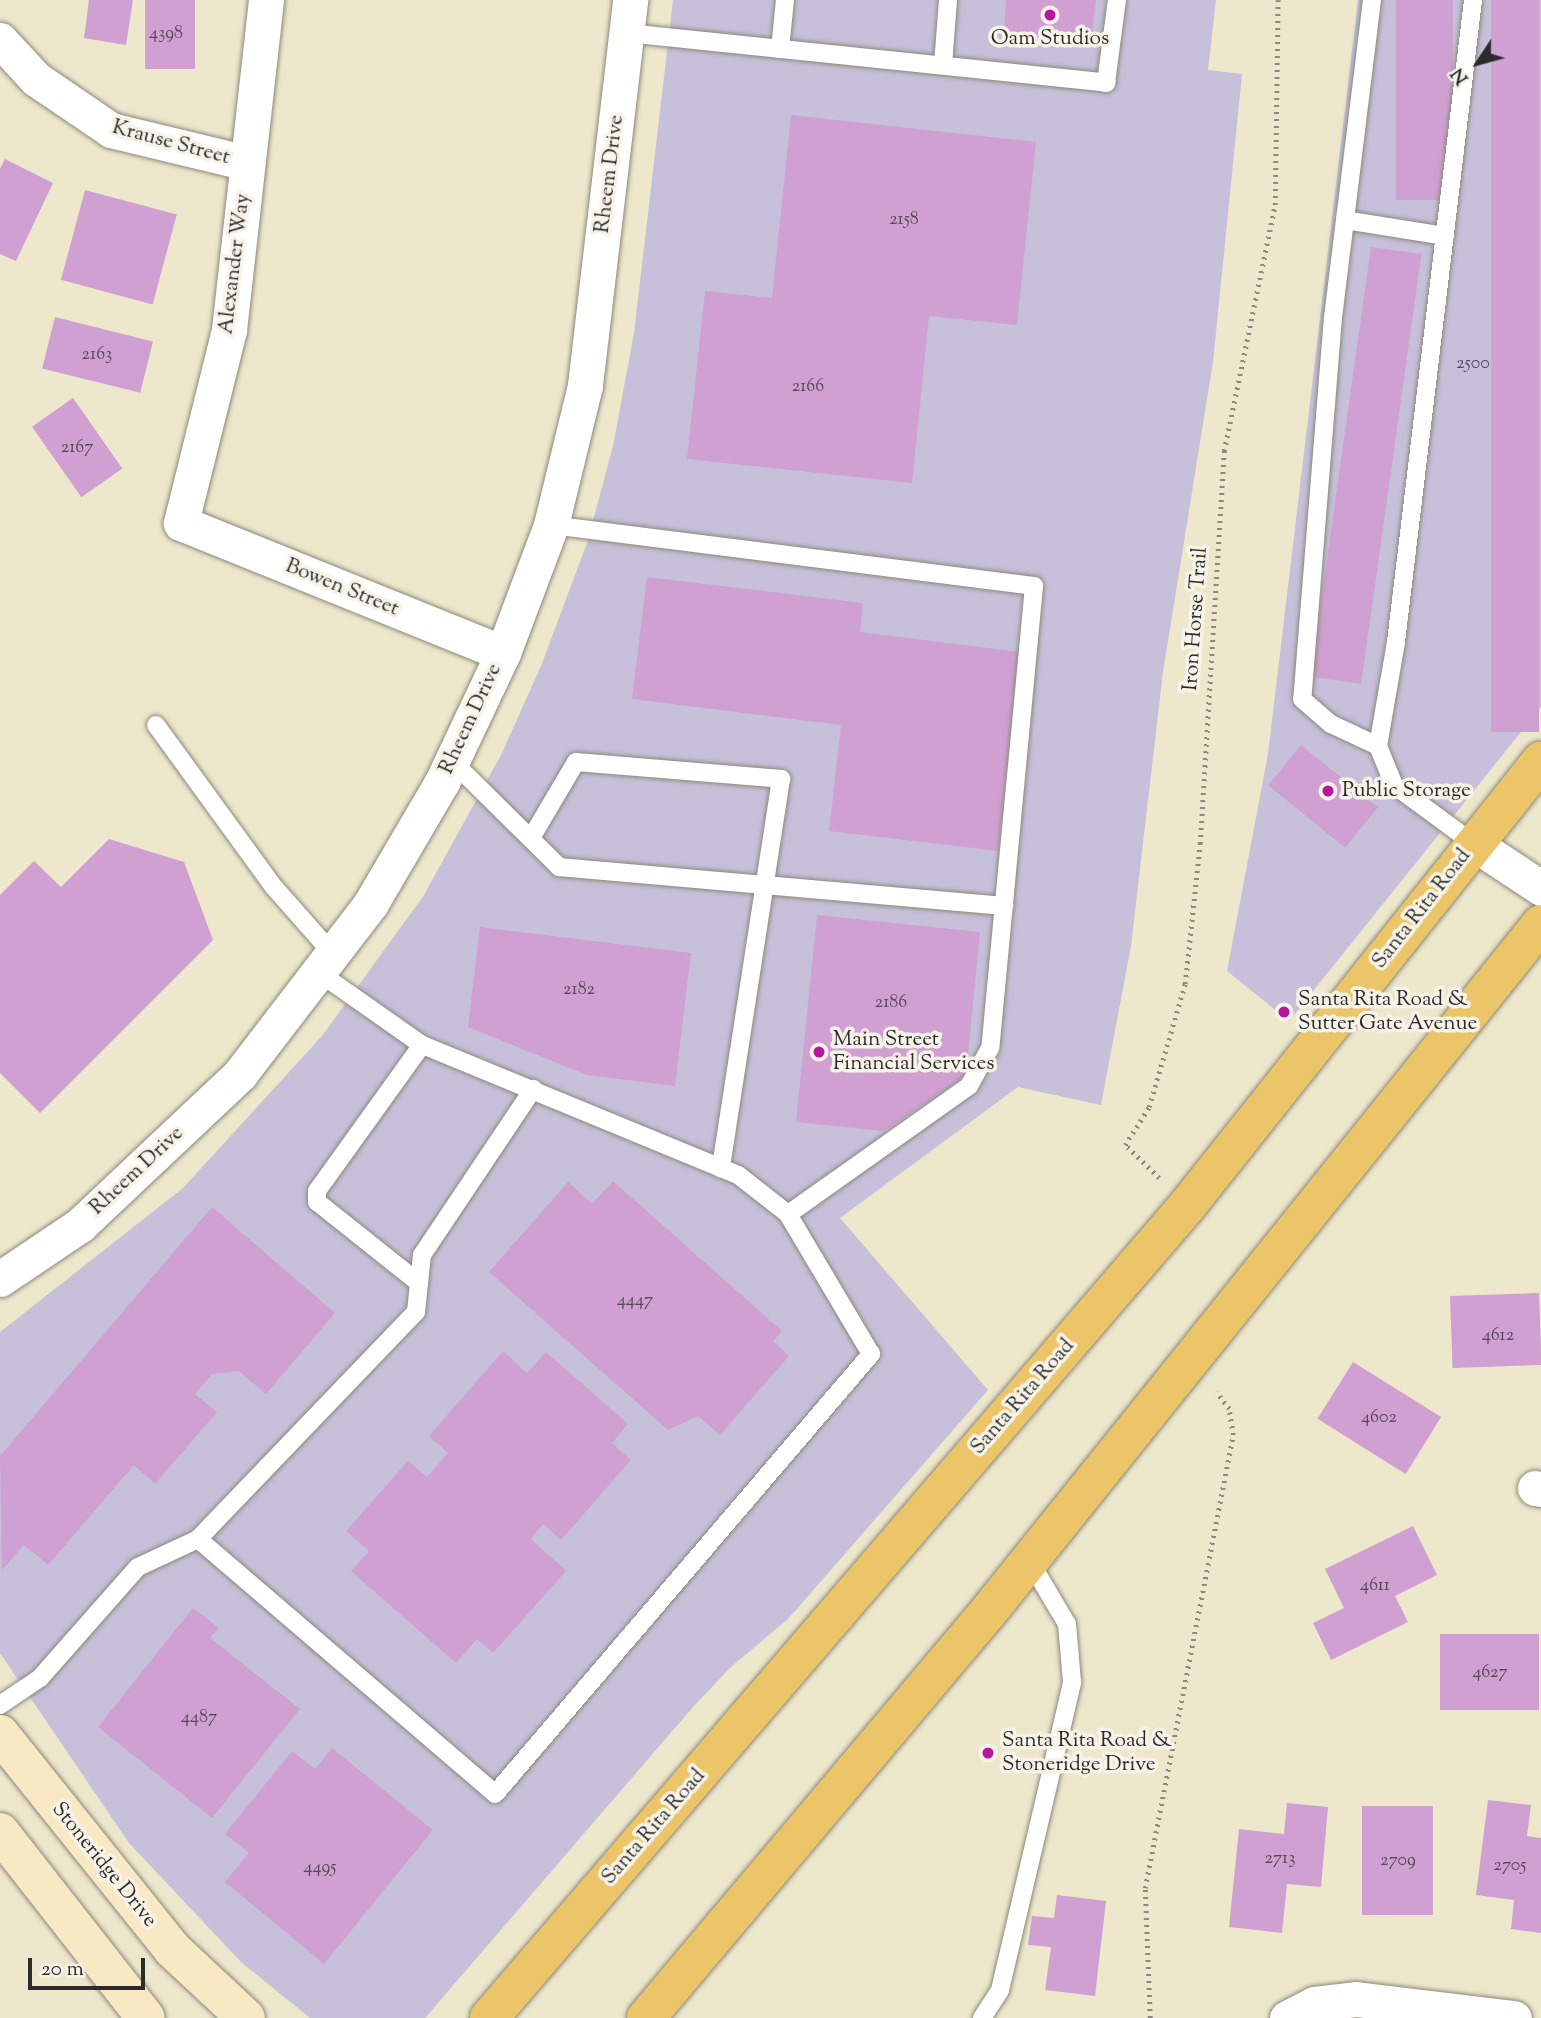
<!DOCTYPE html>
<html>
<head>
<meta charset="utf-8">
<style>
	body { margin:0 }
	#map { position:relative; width:1541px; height:2018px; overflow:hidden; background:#ede7cc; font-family:"Sorts Mill Goudy",serif }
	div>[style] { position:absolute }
	.industrial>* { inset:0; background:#c6c0da }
	.building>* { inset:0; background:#d0a0d2; transform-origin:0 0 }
	.path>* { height:4.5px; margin-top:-2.25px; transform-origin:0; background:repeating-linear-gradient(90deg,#8c897c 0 2px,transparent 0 7px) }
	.roads { filter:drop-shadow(0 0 2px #8c897c) drop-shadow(0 0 2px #8c897c) }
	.service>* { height:18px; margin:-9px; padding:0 9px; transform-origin:9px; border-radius:9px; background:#fff }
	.minor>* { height:35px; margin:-17.5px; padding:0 17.5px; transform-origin:17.5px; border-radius:17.5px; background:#fff }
	.secondary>* { height:38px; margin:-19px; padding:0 19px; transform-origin:19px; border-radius:19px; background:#f8e8c3 }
	.primary>* { height:38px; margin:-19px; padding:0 19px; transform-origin:19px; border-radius:19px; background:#edc569 }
	.dots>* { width:19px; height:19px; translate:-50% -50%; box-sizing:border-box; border:4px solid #f7f3e8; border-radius:50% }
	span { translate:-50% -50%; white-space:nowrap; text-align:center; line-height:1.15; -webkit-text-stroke:7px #f7f3e8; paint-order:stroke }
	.number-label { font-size:18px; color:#544855 }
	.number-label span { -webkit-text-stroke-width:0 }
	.poi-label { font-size:21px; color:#2b2b2b }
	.left { translate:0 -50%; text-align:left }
	.street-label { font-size:21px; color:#2b2b2b }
	.north { position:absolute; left:1443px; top:28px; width:70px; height:70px; -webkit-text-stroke:5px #f7f3e8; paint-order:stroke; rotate:234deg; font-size:19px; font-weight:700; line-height:28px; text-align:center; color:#2b2b2b }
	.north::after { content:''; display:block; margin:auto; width:24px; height:32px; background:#2b2b2b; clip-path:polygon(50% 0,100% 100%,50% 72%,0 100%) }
	.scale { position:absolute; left:28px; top:1958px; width:117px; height:32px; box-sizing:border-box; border:4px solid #2b2b2b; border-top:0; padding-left:9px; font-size:21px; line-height:24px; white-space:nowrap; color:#2b2b2b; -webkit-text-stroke:5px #f7f3e8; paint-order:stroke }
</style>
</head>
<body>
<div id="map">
	<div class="industrial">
		<div style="clip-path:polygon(673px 0,1216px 0,1208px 70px,1242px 74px,1213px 362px,1163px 672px,1131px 946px,1101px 1105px,1018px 1087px,840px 1218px,988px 1390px,788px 1619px,732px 1666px,693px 1707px,425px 2018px,310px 2018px,241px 1962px,129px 1843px,0 1653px,0 1332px,183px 1188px,322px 1036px,424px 895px,501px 755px,541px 666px,587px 543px,613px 446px,634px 333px)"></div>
		<div style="clip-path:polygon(1358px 0,1541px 0,1541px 707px,1289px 1021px,1227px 971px,1268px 754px)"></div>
	</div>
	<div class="building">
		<div style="clip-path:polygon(89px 0,133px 0,126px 45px,84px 38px)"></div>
		<div style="left:145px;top:0;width:50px;height:69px"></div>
		<div style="clip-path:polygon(1006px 0,1096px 0,1091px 41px,1004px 31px)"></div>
		<div style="left:1396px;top:0;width:57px;height:200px"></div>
		<div style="left:1491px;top:0;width:48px;height:732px"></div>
		<div style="clip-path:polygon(791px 115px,1036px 142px,1017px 325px,929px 316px,912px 483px,687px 459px,705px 291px,772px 298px)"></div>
		<div style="clip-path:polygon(5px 159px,53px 183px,16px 261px,0 254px,0 169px)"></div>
		<div style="left:85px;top:190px;width:95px;height:93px;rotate:15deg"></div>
		<div style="left:1371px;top:247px;width:51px;height:434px;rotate:8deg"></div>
		<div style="left:55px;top:317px;width:101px;height:53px;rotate:14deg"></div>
		<div style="left:73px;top:398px;width:86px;height:50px;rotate:55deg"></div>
		<div style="clip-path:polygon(647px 577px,863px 603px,860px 632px,1021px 652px,998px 851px,829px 831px,841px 725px,632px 699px)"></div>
		<div style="left:1301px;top:745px;width:99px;height:52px;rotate:39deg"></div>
		<div style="clip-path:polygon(109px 839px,184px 862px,213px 940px,40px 1113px,0 1073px,0 895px,34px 861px,61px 887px)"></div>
		<div style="clip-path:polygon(817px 915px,980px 932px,966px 1075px,884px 1131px,796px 1122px)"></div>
		<div style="clip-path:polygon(480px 927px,691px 953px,675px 1086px,587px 1075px,468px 1027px)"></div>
		<div style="clip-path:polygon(613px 1181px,782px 1331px,773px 1341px,789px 1356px,720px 1435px,698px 1416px,668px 1430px,489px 1272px,568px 1182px,592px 1204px)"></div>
		<div style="clip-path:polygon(212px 1207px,335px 1313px,266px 1394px,239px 1371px,212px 1374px,195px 1394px,217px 1412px,155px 1484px,134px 1465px,48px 1565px,24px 1545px,2px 1570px,0 1456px)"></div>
		<div style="left:1539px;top:1293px;width:72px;height:89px;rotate:88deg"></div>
		<div style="clip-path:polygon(503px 1351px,527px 1373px,546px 1352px,628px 1424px,612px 1443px,631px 1460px,561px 1540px,543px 1524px,531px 1539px,566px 1571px,493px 1653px,477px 1639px,456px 1663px,351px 1571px,369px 1551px,346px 1531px,408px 1461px,427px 1477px,448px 1453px,429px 1436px)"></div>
		<div style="left:1353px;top:1362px;width:104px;height:67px;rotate:32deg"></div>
		<div style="clip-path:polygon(1413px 1526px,1437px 1575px,1395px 1596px,1408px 1622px,1331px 1660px,1313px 1623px,1344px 1608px,1325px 1569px)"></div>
		<div style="clip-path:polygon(193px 1608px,219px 1628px,210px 1638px,300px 1709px,212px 1818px,98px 1727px)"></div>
		<div style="left:1539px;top:1634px;width:76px;height:99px;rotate:90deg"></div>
		<div style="clip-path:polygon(332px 1748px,433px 1830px,324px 1964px,225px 1882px,249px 1853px,225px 1834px,292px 1751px,315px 1769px)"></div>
		<div style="clip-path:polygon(1488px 1800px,1531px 1805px,1527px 1836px,1541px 1838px,1541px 1933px,1511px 1929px,1514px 1900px,1476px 1895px)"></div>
		<div style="clip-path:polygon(1287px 1803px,1328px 1807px,1321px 1887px,1287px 1884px,1282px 1933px,1229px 1927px,1239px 1829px,1284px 1834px)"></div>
		<div style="left:1362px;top:1806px;width:71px;height:109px"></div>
		<div style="clip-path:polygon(1057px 1895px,1106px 1901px,1095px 1996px,1045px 1990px,1051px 1947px,1028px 1945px,1032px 1916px,1054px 1918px)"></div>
	</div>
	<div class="path">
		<div style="left:1159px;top:1178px;width:47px;rotate:-135.9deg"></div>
		<div style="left:1125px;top:1145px;width:45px;rotate:-57.7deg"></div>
		<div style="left:1149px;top:1107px;width:128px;rotate:-73.7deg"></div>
		<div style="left:1185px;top:984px;width:141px;rotate:-83.9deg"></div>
		<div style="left:1200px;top:844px;width:394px;rotate:-86.5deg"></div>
		<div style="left:1224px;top:451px;width:251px;rotate:-78.3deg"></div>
		<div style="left:1275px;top:205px;width:205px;rotate:-89.2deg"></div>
		<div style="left:1150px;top:2018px;width:130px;rotate:-92.2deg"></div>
		<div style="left:1145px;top:1888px;width:461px;rotate:-79deg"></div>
		<div style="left:1233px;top:1435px;width:26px;rotate:-99deg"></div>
		<div style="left:1229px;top:1409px;width:21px;rotate:-127deg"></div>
	</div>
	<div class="roads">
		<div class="service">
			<div style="left:1372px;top:0;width:319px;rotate:97deg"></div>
			<div style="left:1333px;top:317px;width:383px;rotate:94.6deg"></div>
			<div style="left:1302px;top:699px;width:38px;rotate:41deg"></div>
			<div style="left:1331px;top:724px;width:52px;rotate:25.1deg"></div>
			<div style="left:1473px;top:0;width:647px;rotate:96.84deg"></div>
			<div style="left:1396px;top:642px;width:106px;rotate:99.8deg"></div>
			<div style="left:1378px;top:746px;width:42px;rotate:67.7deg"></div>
			<div style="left:1394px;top:785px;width:98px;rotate:36.3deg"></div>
			<div style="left:626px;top:33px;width:483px;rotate:5.9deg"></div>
			<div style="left:1106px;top:83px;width:84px;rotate:-82.5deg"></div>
			<div style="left:780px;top:49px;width:49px;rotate:-84.2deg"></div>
			<div style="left:943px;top:65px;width:65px;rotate:-85.6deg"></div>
			<div style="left:1345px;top:220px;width:101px;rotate:9.1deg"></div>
			<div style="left:551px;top:525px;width:487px;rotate:7.2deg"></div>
			<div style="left:1034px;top:586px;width:464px;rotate:95.4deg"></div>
			<div style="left:990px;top:1048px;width:43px;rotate:118.9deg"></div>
			<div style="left:969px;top:1086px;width:222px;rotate:144.7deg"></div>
			<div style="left:156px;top:725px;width:199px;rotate:54deg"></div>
			<div style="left:273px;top:886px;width:89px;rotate:48.6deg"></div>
			<div style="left:452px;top:761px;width:151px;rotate:44.7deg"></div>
			<div style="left:559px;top:867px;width:447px;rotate:5deg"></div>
			<div style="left:531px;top:838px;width:88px;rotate:-59.4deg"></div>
			<div style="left:576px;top:762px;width:206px;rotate:4.7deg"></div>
			<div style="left:781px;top:779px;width:394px;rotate:98.8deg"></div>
			<div style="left:419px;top:1283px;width:130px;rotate:-141.5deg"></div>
			<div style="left:317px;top:1202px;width:11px;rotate:-90deg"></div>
			<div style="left:317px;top:1191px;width:180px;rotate:-54.3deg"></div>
			<div style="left:198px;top:1539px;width:391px;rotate:40.6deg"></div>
			<div style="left:495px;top:1794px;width:579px;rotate:-49.48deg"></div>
			<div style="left:871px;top:1354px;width:163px;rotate:-120.7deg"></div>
			<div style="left:788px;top:1214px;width:63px;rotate:-142deg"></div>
			<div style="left:738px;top:1175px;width:342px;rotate:-157.6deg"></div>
			<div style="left:422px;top:1045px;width:127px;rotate:-144.9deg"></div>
			<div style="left:0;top:1705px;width:48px;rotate:-34deg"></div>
			<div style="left:40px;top:1678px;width:148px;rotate:-48.6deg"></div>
			<div style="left:138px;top:1567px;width:66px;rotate:-25deg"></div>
			<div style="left:198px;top:1539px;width:315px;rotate:-46.2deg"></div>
			<div style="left:416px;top:1312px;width:57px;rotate:-84deg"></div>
			<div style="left:422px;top:1255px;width:200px;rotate:-56.2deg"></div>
			<div style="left:982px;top:2018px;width:33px;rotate:-57deg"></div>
			<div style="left:1000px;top:1990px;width:316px;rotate:-76.8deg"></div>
			<div style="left:1072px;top:1682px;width:58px;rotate:-94.9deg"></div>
			<div style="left:1067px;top:1624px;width:74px;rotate:-120.7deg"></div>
		</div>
		<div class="minor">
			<div style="left:266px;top:0;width:332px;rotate:96.4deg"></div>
			<div style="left:229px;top:330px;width:199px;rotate:104deg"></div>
			<div style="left:181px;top:523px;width:347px;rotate:22deg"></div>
			<div style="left:0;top:40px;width:53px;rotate:47.3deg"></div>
			<div style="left:36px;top:79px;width:91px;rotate:34.2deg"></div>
			<div style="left:111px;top:130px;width:140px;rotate:13.6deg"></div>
			<div style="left:1473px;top:843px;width:82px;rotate:33.5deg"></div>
			<div style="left:0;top:1279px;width:97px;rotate:-34deg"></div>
			<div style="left:80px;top:1225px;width:220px;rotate:-43.3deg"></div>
			<div style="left:240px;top:1074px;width:215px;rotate:-52.5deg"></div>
			<div style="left:371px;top:903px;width:140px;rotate:-59.6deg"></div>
			<div style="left:442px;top:782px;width:143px;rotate:-64.7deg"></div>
			<div style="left:503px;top:653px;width:137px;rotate:-69.4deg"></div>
			<div style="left:551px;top:525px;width:144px;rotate:-76.3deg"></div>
			<div style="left:585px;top:385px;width:388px;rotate:-83.3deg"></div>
			<div style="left:1535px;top:1488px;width:6px;rotate:9deg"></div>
			<div style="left:1287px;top:2018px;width:30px;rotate:-27deg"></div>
			<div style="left:1314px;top:2004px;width:42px;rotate:-6.8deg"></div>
			<div style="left:1356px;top:1999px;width:159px;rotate:6.9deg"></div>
		</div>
		<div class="secondary">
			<div style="left:0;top:1734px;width:275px;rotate:51.3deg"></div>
			<div style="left:172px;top:1949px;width:101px;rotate:43deg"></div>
			<div style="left:0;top:1832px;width:236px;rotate:51.9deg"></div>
		</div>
		<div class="primary">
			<div style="left:489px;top:2018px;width:1071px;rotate:-49.32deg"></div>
			<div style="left:1187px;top:1206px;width:569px;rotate:-51.5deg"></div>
			<div style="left:646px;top:2018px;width:532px;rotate:-49.88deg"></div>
			<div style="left:989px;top:1611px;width:881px;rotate:-51.22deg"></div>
		</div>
	</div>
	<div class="dots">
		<div style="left:1050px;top:15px;background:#b5179e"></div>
		<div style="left:1328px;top:791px;background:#b5179e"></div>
		<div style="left:1284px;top:1012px;background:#b5179e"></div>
		<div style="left:819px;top:1052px;background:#b5179e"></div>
		<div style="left:988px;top:1753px;background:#b5179e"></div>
	</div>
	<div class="number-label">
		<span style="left:166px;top:34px">4398</span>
		<span style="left:904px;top:220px">2158</span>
		<span style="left:97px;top:355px">2163</span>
		<span style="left:1473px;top:364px">2500</span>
		<span style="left:808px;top:387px">2166</span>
		<span style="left:77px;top:448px">2167</span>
		<span style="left:579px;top:990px">2182</span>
		<span style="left:891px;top:1003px">2186</span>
		<span style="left:635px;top:1301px">4447</span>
		<span style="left:1498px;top:1336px">4612</span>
		<span style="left:1379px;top:1418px">4602</span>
		<span style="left:1375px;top:1586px">4611</span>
		<span style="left:1490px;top:1673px">4627</span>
		<span style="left:199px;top:1718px">4487</span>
		<span style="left:1280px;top:1859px">2713</span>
		<span style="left:1398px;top:1861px">2709</span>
		<span style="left:1510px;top:1866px">2705</span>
		<span style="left:320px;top:1868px">4495</span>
	</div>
	<div class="poi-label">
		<span style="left:1050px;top:39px">Oam Studios</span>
		<span class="left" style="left:1342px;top:791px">Public Storage</span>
		<span class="left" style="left:1298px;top:1012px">Santa Rita Road &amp;<br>Sutter Gate Avenue</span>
		<span class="left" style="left:833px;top:1052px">Main Street<br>Financial Services</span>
		<span class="left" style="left:1002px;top:1753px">Santa Rita Road &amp;<br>Stoneridge Drive</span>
	</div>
	<div class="street-label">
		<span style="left:171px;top:143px;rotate:15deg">Krause Street</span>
		<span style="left:610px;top:174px;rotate:-83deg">Rheem Drive</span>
		<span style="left:235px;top:264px;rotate:-83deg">Alexander Way</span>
		<span style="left:342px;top:588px;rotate:22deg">Bowen Street</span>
		<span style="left:1196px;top:619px;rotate:-86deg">Iron Horse Trail</span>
		<span style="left:471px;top:719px;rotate:-65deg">Rheem Drive</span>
		<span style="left:1422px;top:909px;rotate:-52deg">Santa Rita Road</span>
		<span style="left:137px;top:1171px;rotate:-43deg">Rheem Drive</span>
		<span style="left:1023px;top:1397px;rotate:-49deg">Santa Rita Road</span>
		<span style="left:654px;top:1827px;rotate:-49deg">Santa Rita Road</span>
		<span style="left:104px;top:1865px;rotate:51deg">Stoneridge Drive</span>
	</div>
	<div class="north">N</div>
	<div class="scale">20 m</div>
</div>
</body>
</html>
